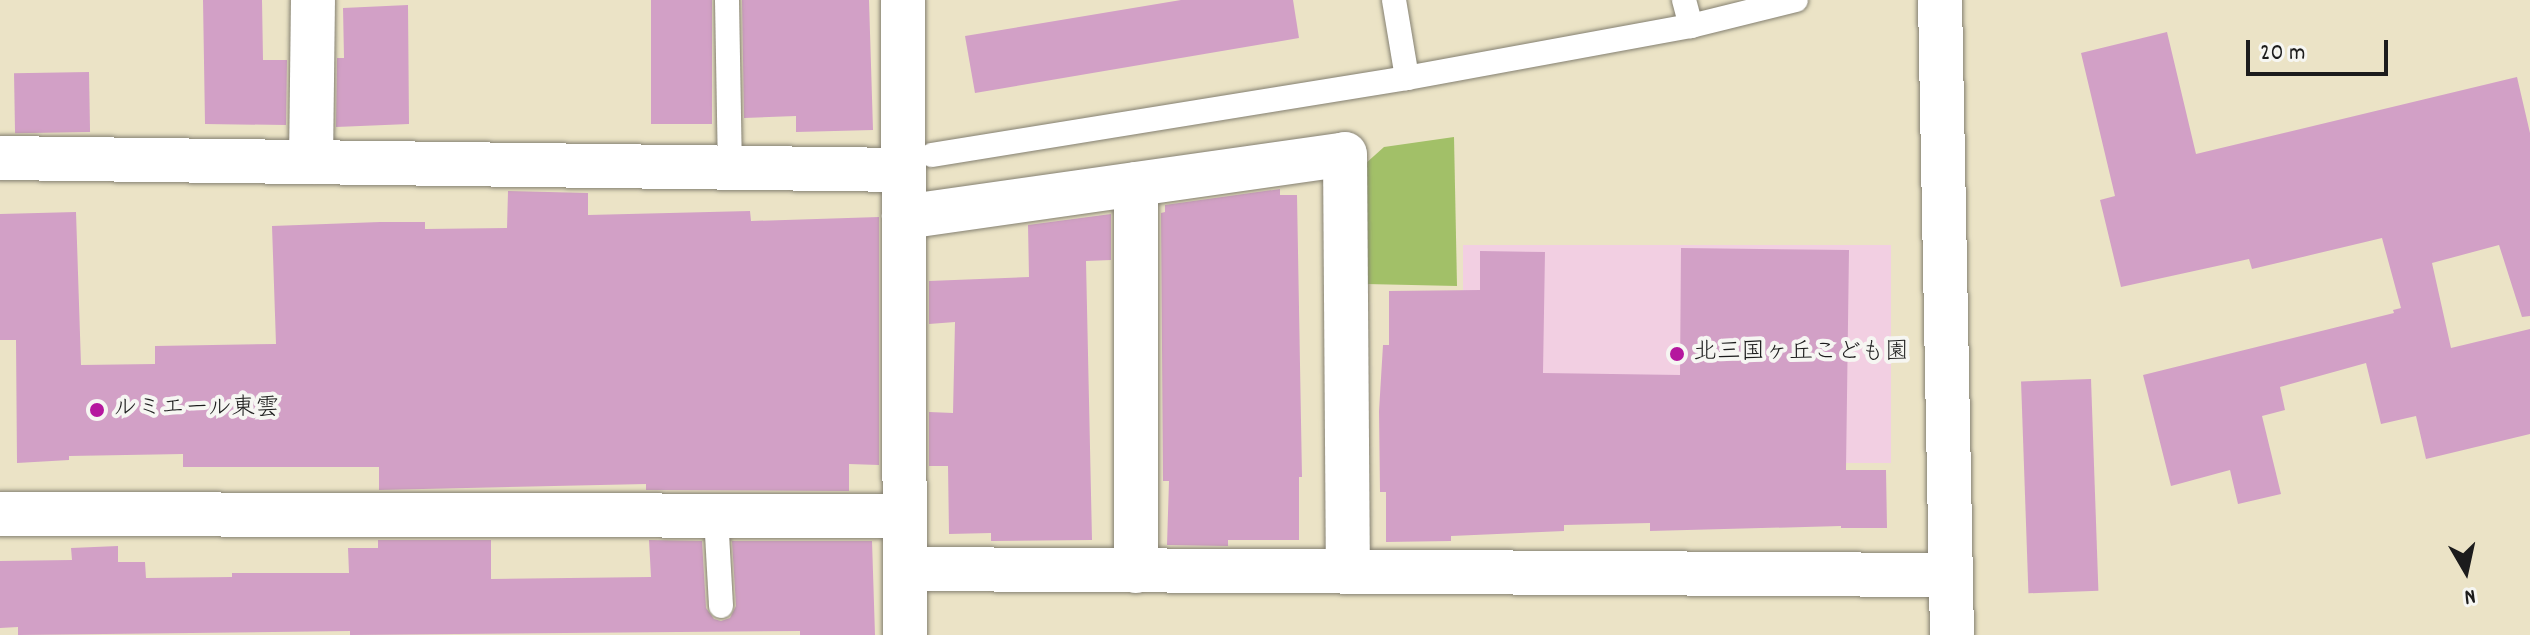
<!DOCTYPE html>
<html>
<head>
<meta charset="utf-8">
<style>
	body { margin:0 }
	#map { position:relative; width:2530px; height:635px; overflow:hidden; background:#ebe3c6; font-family:Dekko,"Klee One",sans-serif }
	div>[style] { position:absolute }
	.built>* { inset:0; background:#f2cfe2; transform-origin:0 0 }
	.green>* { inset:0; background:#a2c068 }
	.building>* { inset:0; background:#d2a0c6; transform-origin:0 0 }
	.roads { filter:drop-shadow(0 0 2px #848071) drop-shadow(0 0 2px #848071) }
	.service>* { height:24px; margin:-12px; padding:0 12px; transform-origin:12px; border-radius:12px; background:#fff }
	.minor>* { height:44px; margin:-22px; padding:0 22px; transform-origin:22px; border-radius:22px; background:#fff }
	.tertiary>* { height:44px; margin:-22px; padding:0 22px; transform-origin:22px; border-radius:22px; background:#fff }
	.dots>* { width:22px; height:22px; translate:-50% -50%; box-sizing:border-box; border:4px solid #f6f6f2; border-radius:50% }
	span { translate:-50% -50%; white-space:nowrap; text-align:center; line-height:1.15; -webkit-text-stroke:8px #f6f6f2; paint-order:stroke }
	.poi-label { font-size:24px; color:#1c1c1c }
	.left { translate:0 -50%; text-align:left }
	.north { position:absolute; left:2426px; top:531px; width:80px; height:80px; -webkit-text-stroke:6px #f6f6f2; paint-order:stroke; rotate:171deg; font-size:22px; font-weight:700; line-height:32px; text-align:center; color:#1c1c1c }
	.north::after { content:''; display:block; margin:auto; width:28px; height:36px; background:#1c1c1c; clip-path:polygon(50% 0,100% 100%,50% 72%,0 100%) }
	.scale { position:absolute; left:2246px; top:40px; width:142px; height:36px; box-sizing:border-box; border:4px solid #1c1c1c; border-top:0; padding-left:10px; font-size:24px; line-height:28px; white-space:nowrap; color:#1c1c1c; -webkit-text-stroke:6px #f6f6f2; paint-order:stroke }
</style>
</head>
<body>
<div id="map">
	<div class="built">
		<div style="left:1463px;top:245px;width:428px;height:218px"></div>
	</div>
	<div class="green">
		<div style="clip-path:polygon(1454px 137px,1457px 286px,1366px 284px,1365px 164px,1384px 147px)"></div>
	</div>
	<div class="building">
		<div style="clip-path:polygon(203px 0,262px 0,263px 60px,287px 60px,286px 125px,205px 124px)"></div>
		<div style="left:651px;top:0;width:61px;height:124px"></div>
		<div style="clip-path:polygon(742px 0,869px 0,873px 130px,796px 132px,796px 116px,744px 118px)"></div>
		<div style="clip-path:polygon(1181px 0,1293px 0,1299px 38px,975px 93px,965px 36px)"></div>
		<div style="clip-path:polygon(408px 5px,409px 124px,336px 127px,337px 58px,344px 58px,343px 8px)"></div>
		<div style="clip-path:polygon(2167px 32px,2196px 154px,2517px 77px,2530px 133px,2530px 316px,2522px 317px,2499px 245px,2432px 263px,2451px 348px,2530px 329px,2530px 434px,2426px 459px,2416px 416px,2381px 424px,2366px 363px,2280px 387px,2285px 410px,2262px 416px,2281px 494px,2238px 504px,2230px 470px,2171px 486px,2143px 375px,2394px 313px,2393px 310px,2401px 308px,2382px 238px,2252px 269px,2249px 259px,2121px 287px,2100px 200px,2115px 196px,2081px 53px)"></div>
		<div style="left:89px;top:72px;width:60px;height:75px;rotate:89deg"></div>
		<div style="clip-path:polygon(1280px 189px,1280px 195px,1297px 195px,1302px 477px,1299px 477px,1299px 540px,1228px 540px,1228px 546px,1167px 545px,1169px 481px,1163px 481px,1161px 213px,1165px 212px,1165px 205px)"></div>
		<div style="clip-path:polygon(508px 191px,588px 193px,588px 215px,750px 211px,751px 221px,879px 217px,879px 465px,849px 464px,849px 491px,646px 490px,646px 484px,379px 490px,379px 467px,183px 467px,183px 454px,69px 456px,69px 460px,17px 463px,16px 340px,0 340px,0 214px,76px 212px,81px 365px,155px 364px,155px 346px,276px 344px,272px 226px,380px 222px,425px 222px,425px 229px,507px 228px)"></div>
		<div style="clip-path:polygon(1111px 214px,1111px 260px,1086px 261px,1092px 540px,991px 541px,991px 533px,949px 534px,948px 466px,929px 466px,929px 412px,953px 413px,955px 322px,929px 324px,929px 281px,1029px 277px,1028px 225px)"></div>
		<div style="clip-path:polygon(1681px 248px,1849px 250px,1846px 470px,1886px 470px,1887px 528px,1841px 528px,1841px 526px,1650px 531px,1650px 523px,1564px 525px,1564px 531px,1451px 536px,1451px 541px,1386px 542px,1386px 492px,1380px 492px,1379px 411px,1383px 345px,1389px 345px,1389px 291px,1480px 290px,1480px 251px,1545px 252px,1543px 373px,1680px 375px)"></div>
		<div style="left:2091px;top:379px;width:212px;height:70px;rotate:88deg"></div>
		<div style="clip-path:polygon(378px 540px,491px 540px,491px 579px,651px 577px,649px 540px,702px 541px,706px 608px,714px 619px,721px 621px,730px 618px,736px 606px,732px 541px,872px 541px,875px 635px,800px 635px,800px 631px,350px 635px,350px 631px,18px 635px,18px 627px,0 628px,0 561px,72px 560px,71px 548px,118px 546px,118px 562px,145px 562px,146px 578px,232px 577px,232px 573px,349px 573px,348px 548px,378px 548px)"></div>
	</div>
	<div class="roads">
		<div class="service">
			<div style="left:727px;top:0;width:168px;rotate:89deg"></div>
			<div style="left:1394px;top:0;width:79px;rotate:80.5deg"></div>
			<div style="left:1684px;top:0;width:27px;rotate:75deg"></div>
			<div style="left:932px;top:155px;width:481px;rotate:-9.2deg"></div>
			<div style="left:1407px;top:78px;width:289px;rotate:-10.4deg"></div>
			<div style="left:1691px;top:26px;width:108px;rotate:-13.9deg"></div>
			<div style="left:716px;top:516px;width:90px;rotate:86.8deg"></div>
		</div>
		<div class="minor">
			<div style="left:903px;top:0;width:635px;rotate:89.82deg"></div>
			<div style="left:0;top:158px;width:904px;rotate:0.76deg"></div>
			<div style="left:311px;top:162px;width:162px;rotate:-89.3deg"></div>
			<div style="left:904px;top:217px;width:445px;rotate:-8.1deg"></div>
			<div style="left:1345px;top:154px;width:418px;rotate:89.6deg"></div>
			<div style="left:0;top:514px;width:904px;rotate:0.13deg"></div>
			<div style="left:905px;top:569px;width:1046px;rotate:0.33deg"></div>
			<div style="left:1136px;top:571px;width:387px;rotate:-90deg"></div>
		</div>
		<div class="tertiary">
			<div style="left:1940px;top:0;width:635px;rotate:88.92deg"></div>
		</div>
	</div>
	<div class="dots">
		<div style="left:1677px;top:354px;background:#b5179e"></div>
		<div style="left:97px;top:410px;background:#b5179e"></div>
	</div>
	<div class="poi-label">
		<span class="left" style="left:1693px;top:354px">北三国ヶ丘こども園</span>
		<span class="left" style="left:113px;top:410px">ルミエール東雲</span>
	</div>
	<div class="north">N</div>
	<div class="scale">20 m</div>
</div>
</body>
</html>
